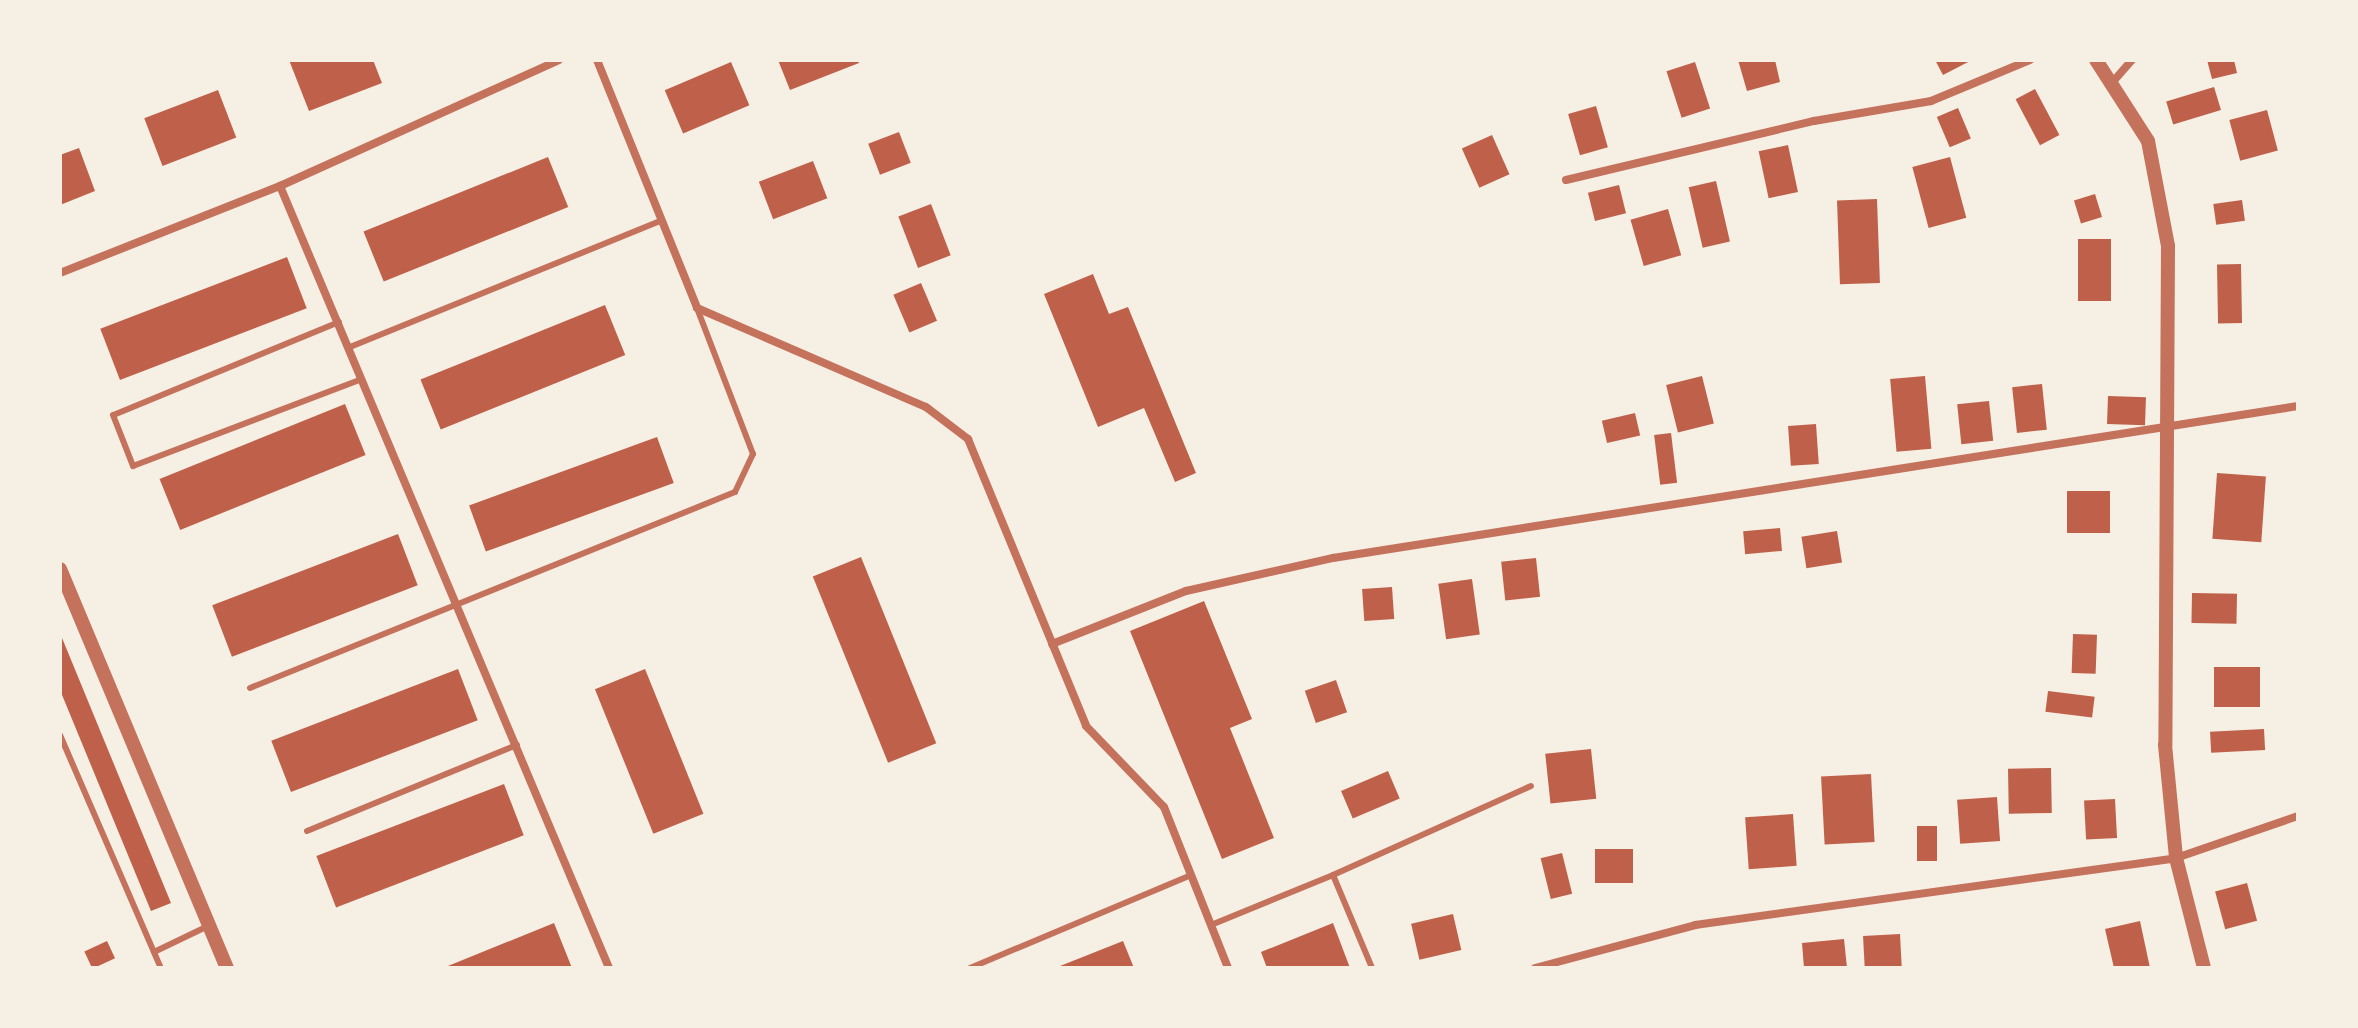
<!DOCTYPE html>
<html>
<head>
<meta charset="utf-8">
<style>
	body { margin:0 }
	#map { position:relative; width:2358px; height:1028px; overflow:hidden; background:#f6efe4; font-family:Mulish,sans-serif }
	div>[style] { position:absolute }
	.building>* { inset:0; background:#bf614a; transform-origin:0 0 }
	.service>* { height:6px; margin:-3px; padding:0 3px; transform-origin:3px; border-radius:3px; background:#c5725c }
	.minor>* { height:8px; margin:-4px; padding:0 4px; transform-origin:4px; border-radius:4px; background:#c5725c }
	.tertiary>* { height:14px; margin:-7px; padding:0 7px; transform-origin:7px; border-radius:7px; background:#c5725c }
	span { translate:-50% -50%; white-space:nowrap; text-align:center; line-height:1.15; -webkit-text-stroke:6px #f6efe4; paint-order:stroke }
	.frame { position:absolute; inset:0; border:62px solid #f6efe4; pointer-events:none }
</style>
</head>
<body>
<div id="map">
	<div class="building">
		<div style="clip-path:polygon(289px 60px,373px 60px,382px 83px,309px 111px)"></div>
		<div style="clip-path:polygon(778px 60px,858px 60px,859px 63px,790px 90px)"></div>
		<div style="clip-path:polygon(1738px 60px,1775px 60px,1780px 82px,1747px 91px)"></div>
		<div style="clip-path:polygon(1935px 60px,1972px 60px,1943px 75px)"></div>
		<div style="clip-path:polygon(2207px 60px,2234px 60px,2237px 73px,2212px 79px)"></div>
		<div style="left:731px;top:62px;width:47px;height:72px;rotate:67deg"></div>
		<div style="left:1695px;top:62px;width:49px;height:30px;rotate:72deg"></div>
		<div style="left:2214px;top:87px;width:24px;height:50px;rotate:73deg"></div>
		<div style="left:2035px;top:89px;width:52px;height:22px;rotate:62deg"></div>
		<div style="left:218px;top:90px;width:51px;height:79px;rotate:69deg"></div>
		<div style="left:1596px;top:106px;width:43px;height:29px;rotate:74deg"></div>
		<div style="left:1958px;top:108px;width:33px;height:23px;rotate:67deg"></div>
		<div style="left:2267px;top:110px;width:42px;height:39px;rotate:75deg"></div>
		<div style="left:899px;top:132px;width:33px;height:33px;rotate:69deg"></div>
		<div style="left:1492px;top:135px;width:43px;height:33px;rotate:66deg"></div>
		<div style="left:1788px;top:145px;width:48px;height:30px;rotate:78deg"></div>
		<div style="clip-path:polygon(79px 148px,95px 191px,60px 205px,60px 155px)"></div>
		<div style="left:548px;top:157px;width:54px;height:199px;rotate:68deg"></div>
		<div style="left:1950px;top:157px;width:63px;height:39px;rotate:75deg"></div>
		<div style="left:813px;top:161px;width:40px;height:58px;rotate:69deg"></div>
		<div style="left:1716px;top:181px;width:62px;height:28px;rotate:77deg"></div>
		<div style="left:1619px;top:185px;width:29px;height:32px;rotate:76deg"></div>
		<div style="left:2095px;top:194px;width:24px;height:22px;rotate:73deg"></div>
		<div style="left:1877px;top:199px;width:84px;height:40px;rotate:88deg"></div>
		<div style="left:2242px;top:200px;width:21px;height:29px;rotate:82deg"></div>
		<div style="left:931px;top:204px;width:55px;height:35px;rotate:69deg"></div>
		<div style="left:1668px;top:209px;width:48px;height:39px;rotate:74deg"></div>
		<div style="left:2078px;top:239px;width:33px;height:62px"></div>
		<div style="left:287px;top:257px;width:55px;height:200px;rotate:69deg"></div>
		<div style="left:2241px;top:264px;width:59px;height:24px;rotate:89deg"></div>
		<div style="clip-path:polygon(1093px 274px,1109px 314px,1128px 307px,1196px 473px,1175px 482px,1144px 408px,1098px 427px,1044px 294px)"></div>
		<div style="left:921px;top:283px;width:41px;height:30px;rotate:67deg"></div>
		<div style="left:605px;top:305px;width:54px;height:199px;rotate:68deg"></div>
		<div style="left:1702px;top:376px;width:49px;height:37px;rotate:76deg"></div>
		<div style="left:1925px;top:376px;width:73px;height:35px;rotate:85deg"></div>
		<div style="left:2042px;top:384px;width:46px;height:30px;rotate:84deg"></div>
		<div style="left:2108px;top:396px;width:38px;height:28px;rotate:2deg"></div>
		<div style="left:1989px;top:401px;width:40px;height:32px;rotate:84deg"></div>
		<div style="left:345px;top:404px;width:55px;height:200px;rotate:68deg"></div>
		<div style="left:1635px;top:413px;width:23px;height:34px;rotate:77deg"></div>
		<div style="left:1816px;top:424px;width:40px;height:28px;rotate:86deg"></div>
		<div style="left:1671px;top:433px;width:50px;height:17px;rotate:83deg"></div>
		<div style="left:657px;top:437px;width:49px;height:200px;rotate:70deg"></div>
		<div style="left:2217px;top:473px;width:49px;height:66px;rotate:4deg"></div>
		<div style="left:2067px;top:491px;width:43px;height:42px"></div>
		<div style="left:1780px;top:528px;width:23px;height:37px;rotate:85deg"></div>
		<div style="left:1837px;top:531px;width:32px;height:36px;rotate:81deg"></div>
		<div style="left:398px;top:534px;width:55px;height:199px;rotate:69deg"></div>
		<div style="left:861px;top:557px;width:201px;height:52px;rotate:68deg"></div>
		<div style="left:1536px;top:558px;width:39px;height:35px;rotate:84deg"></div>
		<div style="left:1472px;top:579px;width:56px;height:34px;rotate:82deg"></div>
		<div style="left:1392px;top:587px;width:32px;height:30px;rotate:86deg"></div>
		<div style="left:2192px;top:593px;width:45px;height:30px;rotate:1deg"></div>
		<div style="clip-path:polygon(1204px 601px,1252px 719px,1230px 728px,1274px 838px,1222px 859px,1130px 631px)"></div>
		<div style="clip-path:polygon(60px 633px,171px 903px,151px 911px,60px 690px)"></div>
		<div style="left:2073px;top:634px;width:24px;height:39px;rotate:2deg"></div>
		<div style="left:2260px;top:667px;width:40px;height:46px;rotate:90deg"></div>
		<div style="left:458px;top:669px;width:55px;height:200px;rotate:69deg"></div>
		<div style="left:645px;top:669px;width:156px;height:54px;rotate:68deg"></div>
		<div style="left:1336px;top:680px;width:34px;height:33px;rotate:71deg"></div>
		<div style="left:2048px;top:691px;width:47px;height:21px;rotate:7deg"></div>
		<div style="left:2264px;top:729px;width:21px;height:54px;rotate:87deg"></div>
		<div style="left:1591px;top:749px;width:50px;height:46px;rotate:84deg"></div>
		<div style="left:2051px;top:768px;width:45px;height:43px;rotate:89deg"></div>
		<div style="left:1388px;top:771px;width:30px;height:51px;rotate:67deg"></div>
		<div style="left:1871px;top:774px;width:68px;height:50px;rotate:87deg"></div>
		<div style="left:504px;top:784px;width:55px;height:201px;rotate:69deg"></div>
		<div style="left:1997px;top:797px;width:44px;height:40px;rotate:86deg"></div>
		<div style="left:2115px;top:799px;width:39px;height:31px;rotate:87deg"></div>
		<div style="left:1793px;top:814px;width:52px;height:48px;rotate:86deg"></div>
		<div style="left:1917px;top:826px;width:20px;height:35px"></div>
		<div style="left:1595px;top:849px;width:38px;height:34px"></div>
		<div style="left:1562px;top:853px;width:42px;height:22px;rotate:76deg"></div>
		<div style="left:2247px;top:883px;width:39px;height:33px;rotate:75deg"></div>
		<div style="left:1453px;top:914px;width:37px;height:43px;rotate:77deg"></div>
		<div style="clip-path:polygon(2140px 921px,2150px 968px,2114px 968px,2105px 929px)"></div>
		<div style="clip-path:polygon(554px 923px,572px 968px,443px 968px)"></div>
		<div style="clip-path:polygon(1333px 923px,1350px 968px,1267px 968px,1261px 952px)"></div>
		<div style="left:1900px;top:934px;width:34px;height:37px;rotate:87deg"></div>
		<div style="clip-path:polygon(1844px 939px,1847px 968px,1804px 968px,1802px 943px)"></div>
		<div style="left:107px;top:941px;width:19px;height:25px;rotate:65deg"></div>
		<div style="clip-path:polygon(1123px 941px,1134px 968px,1055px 968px)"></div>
	</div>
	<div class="service">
		<div style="left:339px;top:322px;width:244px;rotate:157.6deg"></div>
		<div style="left:113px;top:415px;width:55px;rotate:68.6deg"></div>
		<div style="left:133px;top:466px;width:245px;rotate:-20.8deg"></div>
		<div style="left:350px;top:347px;width:336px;rotate:-22.1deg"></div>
		<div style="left:250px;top:688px;width:523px;rotate:-22deg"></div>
		<div style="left:735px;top:492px;width:42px;rotate:-64.7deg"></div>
		<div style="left:753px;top:454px;width:156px;rotate:-111deg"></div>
		<div style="left:60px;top:735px;width:254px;rotate:66.6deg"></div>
		<div style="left:307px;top:831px;width:227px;rotate:-22.3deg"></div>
		<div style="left:1333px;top:875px;width:217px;rotate:-24.2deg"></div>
		<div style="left:1211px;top:925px;width:132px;rotate:-22.3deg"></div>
		<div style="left:1333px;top:875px;width:101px;rotate:67.2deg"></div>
		<div style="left:154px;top:952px;width:60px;rotate:-25.7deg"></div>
		<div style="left:970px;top:968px;width:240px;rotate:-22.8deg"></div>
	</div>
	<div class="minor">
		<div style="left:597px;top:60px;width:267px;rotate:68deg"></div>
		<div style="left:697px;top:308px;width:249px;rotate:23.4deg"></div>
		<div style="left:926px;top:407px;width:53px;rotate:37.3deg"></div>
		<div style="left:968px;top:439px;width:310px;rotate:67.6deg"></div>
		<div style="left:1086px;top:726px;width:112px;rotate:46.1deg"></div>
		<div style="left:1164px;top:807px;width:173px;rotate:68.3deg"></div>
		<div style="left:2111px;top:84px;width:32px;rotate:-49deg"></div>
		<div style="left:1566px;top:180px;width:255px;rotate:-13.4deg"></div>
		<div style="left:1814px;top:121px;width:119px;rotate:-9.7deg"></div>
		<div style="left:1931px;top:101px;width:107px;rotate:-22.5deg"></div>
		<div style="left:280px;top:186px;width:848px;rotate:67.18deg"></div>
		<div style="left:60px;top:273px;width:237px;rotate:-21.6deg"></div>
		<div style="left:280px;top:186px;width:306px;rotate:-24.3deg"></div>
		<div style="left:1052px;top:644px;width:144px;rotate:-21.6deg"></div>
		<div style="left:1186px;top:591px;width:151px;rotate:-12.7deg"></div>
		<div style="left:1333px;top:558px;width:977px;rotate:-8.95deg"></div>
		<div style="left:1535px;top:968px;width:166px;rotate:-15deg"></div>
		<div style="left:1695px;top:925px;width:486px;rotate:-7.9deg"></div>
		<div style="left:2176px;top:858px;width:129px;rotate:-19deg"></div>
	</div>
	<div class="tertiary">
		<div style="left:2096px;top:60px;width:96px;rotate:57.3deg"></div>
		<div style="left:2148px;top:141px;width:107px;rotate:79.2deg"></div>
		<div style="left:2168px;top:246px;width:499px;rotate:90.3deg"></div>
		<div style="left:2165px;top:745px;width:114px;rotate:84.4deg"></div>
		<div style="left:2176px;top:858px;width:114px;rotate:75.7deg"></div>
		<div style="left:60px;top:569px;width:433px;rotate:67.3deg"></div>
	</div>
	<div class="frame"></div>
</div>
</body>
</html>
